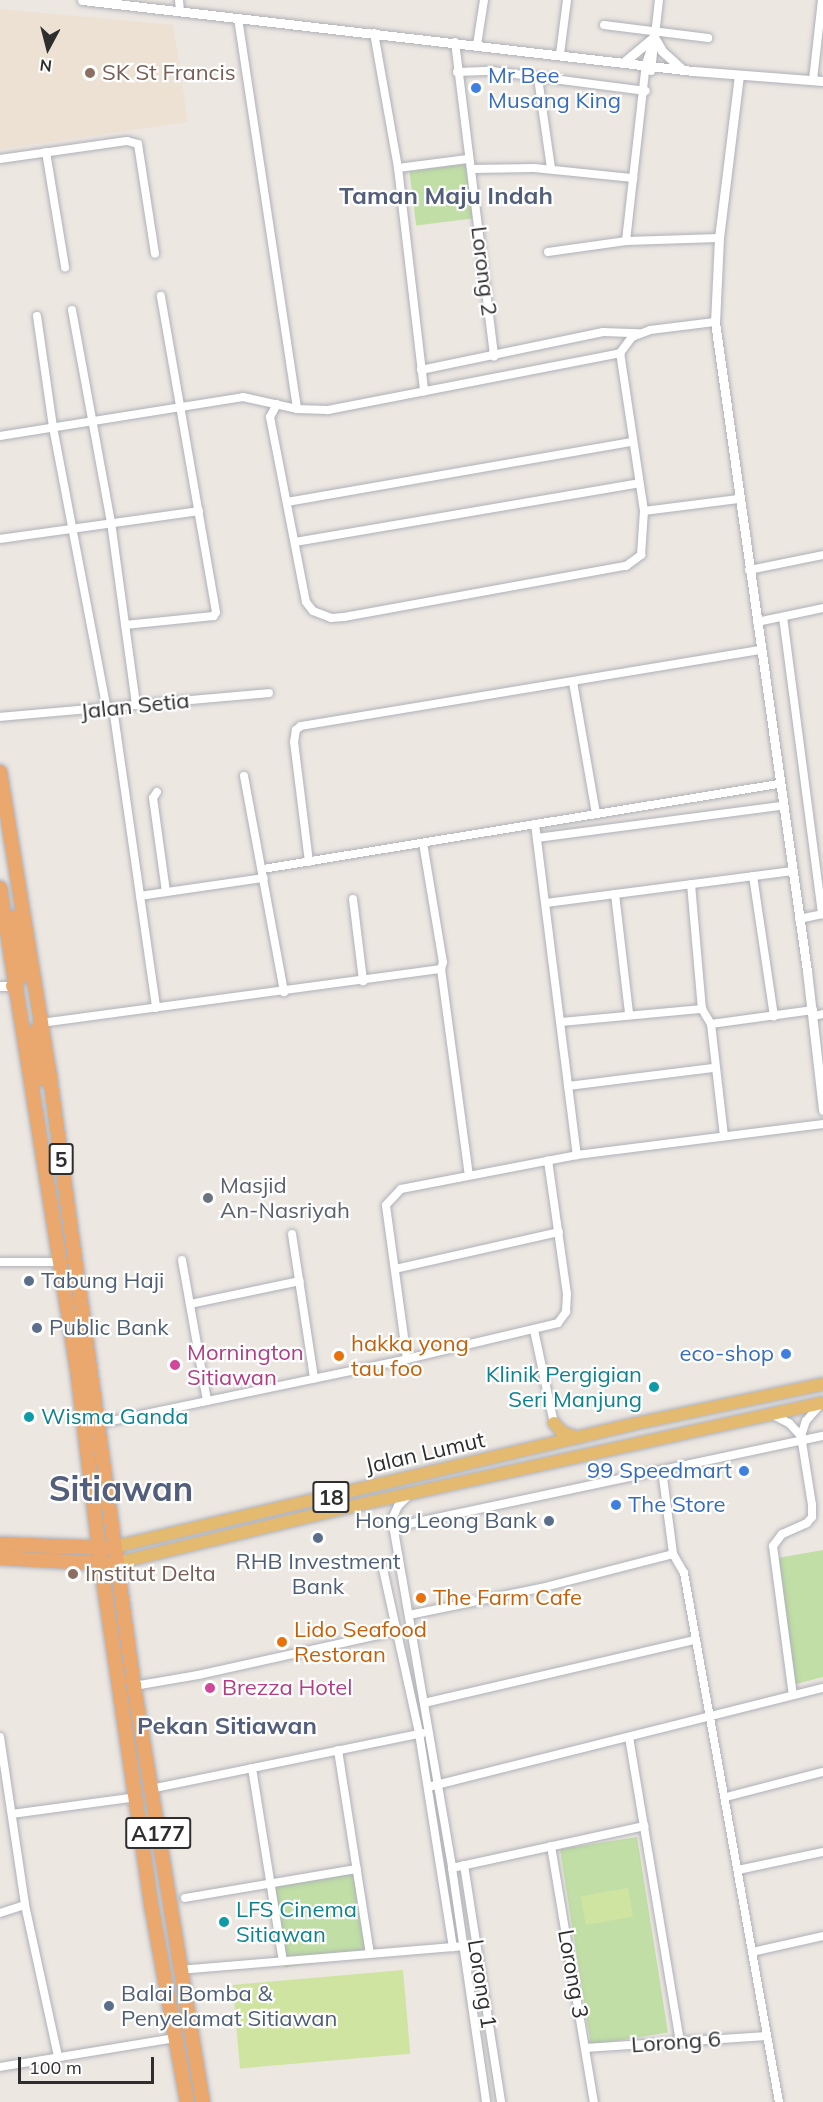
<!DOCTYPE html>
<html>
<head>
<meta charset="utf-8">
<style>
	body { margin:0 }
	#map { position:relative; width:823px; height:2102px; overflow:hidden; background:#ede7e2; font-family:Mulish,sans-serif }
	div>[style] { position:absolute }
	.education>* { inset:0; background:#ede1d4 }
	.green>* { inset:0; background:#c0dea5; transform-origin:0 0 }
	.pitch>* { inset:0; background:#d0e4a2; transform-origin:0 0 }
	.roads { filter:drop-shadow(0 0 2px #aeb1b8) drop-shadow(0 0 2px #aeb1b8) }
	.minor>* { height:8px; margin:-4px; padding:0 4px; transform-origin:4px; border-radius:4px; background:#fff }
	.tertiary>* { height:9px; margin:-4.5px; padding:0 4.5px; transform-origin:4.5px; border-radius:4.5px; background:#fff }
	.primary>* { height:12px; margin:-6px; padding:0 6px; transform-origin:6px; border-radius:6px; background:#e4ba71 }
	.trunk>* { height:14px; margin:-7px; padding:0 7px; transform-origin:7px; border-radius:7px; background:#eaa76e }
	.dots>* { width:16px; height:16px; translate:-50% -50%; box-sizing:border-box; border:3px solid #fff; border-radius:50% }
	span { translate:-50% -50%; white-space:nowrap; text-align:center; line-height:1.15; -webkit-text-stroke:4.5px #fff; paint-order:stroke }
	.shield-label span { padding:2px 4px; background:#fff; border:2px solid; border-radius:4px; -webkit-text-stroke-width:0 }
	.shield-label { font-size:21px; color:#2e2e2e; font-weight:700 }
	.education-label { font-size:22px; color:#785e54 }
	.left { translate:0 -50%; text-align:left }
	.shop-label { font-size:22px; color:#366cbe }
	.right { translate:-100% -50%; text-align:right }
	.street-label { font-size:22px; color:#2e2e2e }
	.worship-label { font-size:22px; color:#5b616d }
	.service-label { font-size:22px; color:#4e5e75 }
	.food-label { font-size:22px; color:#c56008 }
	.hotel-label { font-size:22px; color:#b23c85 }
	.culture-label { font-size:22px; color:#0d838f }
	.neighbourhood-label { font-size:24px; color:#525e7b; font-weight:700 }
	.town-label { font-size:34px; color:#525e7b; font-weight:700 }
	.north { position:absolute; left:18px; top:18px; width:60px; height:60px; -webkit-text-stroke:4px #fff; paint-order:stroke; rotate:187deg; font-size:16px; font-weight:700; line-height:24px; text-align:center; color:#2e2e2e }
	.north::after { content:''; display:block; margin:auto; width:21px; height:27px; background:#2e2e2e; clip-path:polygon(50% 0,100% 100%,50% 72%,0 100%) }
	.scale { position:absolute; left:18px; top:2057px; width:136px; height:27px; box-sizing:border-box; border:3px solid #2e2e2e; border-top:0; padding-left:8px; font-size:18px; line-height:21px; white-space:nowrap; color:#2e2e2e; -webkit-text-stroke:4px #fff; paint-order:stroke }
</style>
</head>
<body>
<div id="map">
	<div class="education">
		<div style="clip-path:polygon(0 9px,173px 25px,188px 122px,0 149px)"></div>
	</div>
	<div class="green">
		<div style="left:466px;top:164px;width:55px;height:57px;rotate:83deg"></div>
		<div style="clip-path:polygon(823px 1550px,823px 1677px,792px 1685px,772px 1559px)"></div>
		<div style="left:637px;top:1837px;width:198px;height:78px;rotate:81deg"></div>
		<div style="left:357px;top:1869px;width:86px;height:87px;rotate:81deg"></div>
	</div>
	<div class="pitch">
		<div style="left:628px;top:1888px;width:29px;height:48px;rotate:80deg"></div>
		<div style="left:403px;top:1970px;width:84px;height:171px;rotate:85deg"></div>
	</div>
	<div class="roads">
		<div class="minor">
			<div style="left:179px;top:0;width:11px;rotate:85deg"></div>
			<div style="left:238px;top:18px;width:395px;rotate:81.4deg"></div>
			<div style="left:604px;top:25px;width:105px;rotate:7.1deg"></div>
			<div style="left:374px;top:33px;width:137px;rotate:79.9deg"></div>
			<div style="left:398px;top:168px;width:225px;rotate:83.3deg"></div>
			<div style="left:455px;top:42px;width:317px;rotate:82.9deg"></div>
			<div style="left:477px;top:45px;width:46px;rotate:-81.2deg"></div>
			<div style="left:560px;top:54px;width:54px;rotate:-82.6deg"></div>
			<div style="left:651px;top:71px;width:71px;rotate:-83.6deg"></div>
			<div style="left:457px;top:72px;width:35px;rotate:-2deg"></div>
			<div style="left:492px;top:71px;width:155px;rotate:7.4deg"></div>
			<div style="left:538px;top:78px;width:91px;rotate:81.8deg"></div>
			<div style="left:813px;top:80px;width:81px;rotate:-83.6deg"></div>
			<div style="left:46px;top:152px;width:117px;rotate:80.6deg"></div>
			<div style="left:0;top:159px;width:128px;rotate:-8.1deg"></div>
			<div style="left:127px;top:141px;width:11px;rotate:15deg"></div>
			<div style="left:138px;top:144px;width:111px;rotate:81.2deg"></div>
			<div style="left:398px;top:168px;width:70px;rotate:-7.4deg"></div>
			<div style="left:471px;top:169px;width:63px;rotate:-0.9deg"></div>
			<div style="left:534px;top:168px;width:100px;rotate:5.8deg"></div>
			<div style="left:626px;top:241px;width:178px;rotate:-83.6deg"></div>
			<div style="left:646px;top:64px;width:22px;rotate:-72deg"></div>
			<div style="left:548px;top:252px;width:79px;rotate:-8deg"></div>
			<div style="left:626px;top:241px;width:93px;rotate:-1.8deg"></div>
			<div style="left:72px;top:310px;width:216px;rotate:79.6deg"></div>
			<div style="left:111px;top:522px;width:185px;rotate:82.2deg"></div>
			<div style="left:37px;top:316px;width:112px;rotate:81.8deg"></div>
			<div style="left:53px;top:427px;width:287px;rotate:79.2deg"></div>
			<div style="left:421px;top:370px;width:186px;rotate:-11.8deg"></div>
			<div style="left:603px;top:332px;width:35px;rotate:2deg"></div>
			<div style="left:277px;top:404px;width:15px;rotate:118deg"></div>
			<div style="left:270px;top:417px;width:188px;rotate:79deg"></div>
			<div style="left:306px;top:602px;width:11px;rotate:52deg"></div>
			<div style="left:313px;top:611px;width:19px;rotate:21deg"></div>
			<div style="left:331px;top:618px;width:13px;rotate:-4deg"></div>
			<div style="left:344px;top:617px;width:287px;rotate:-10.3deg"></div>
			<div style="left:626px;top:566px;width:19px;rotate:-36deg"></div>
			<div style="left:641px;top:555px;width:44px;rotate:-86.1deg"></div>
			<div style="left:644px;top:511px;width:160px;rotate:-98.6deg"></div>
			<div style="left:620px;top:353px;width:20px;rotate:-53deg"></div>
			<div style="left:632px;top:337px;width:19px;rotate:-21deg"></div>
			<div style="left:650px;top:330px;width:65px;rotate:-7deg"></div>
			<div style="left:0;top:436px;width:246px;rotate:-9.1deg"></div>
			<div style="left:243px;top:397px;width:55px;rotate:12.5deg"></div>
			<div style="left:297px;top:409px;width:31px;rotate:2deg"></div>
			<div style="left:328px;top:410px;width:298px;rotate:-11deg"></div>
			<div style="left:287px;top:502px;width:350px;rotate:-9.9deg"></div>
			<div style="left:644px;top:511px;width:95px;rotate:-7.3deg"></div>
			<div style="left:0;top:539px;width:201px;rotate:-8deg"></div>
			<div style="left:295px;top:542px;width:349px;rotate:-9.7deg"></div>
			<div style="left:749px;top:570px;width:76px;rotate:-11.5deg"></div>
			<div style="left:783px;top:617px;width:300px;rotate:82.5deg"></div>
			<div style="left:757px;top:622px;width:67px;rotate:-12deg"></div>
			<div style="left:125px;top:625px;width:89px;rotate:-5.8deg"></div>
			<div style="left:214px;top:616px;width:4px;rotate:-63deg"></div>
			<div style="left:216px;top:612px;width:321px;rotate:-99.9deg"></div>
			<div style="left:573px;top:682px;width:134px;rotate:80.1deg"></div>
			<div style="left:113px;top:708px;width:303px;rotate:81.8deg"></div>
			<div style="left:0;top:717px;width:270px;rotate:-5.1deg"></div>
			<div style="left:244px;top:776px;width:220px;rotate:79.5deg"></div>
			<div style="left:157px;top:792px;width:7px;rotate:124deg"></div>
			<div style="left:153px;top:798px;width:95px;rotate:82.1deg"></div>
			<div style="left:535px;top:824px;width:334px;rotate:82.8deg"></div>
			<div style="left:537px;top:838px;width:246px;rotate:-7.5deg"></div>
			<div style="left:423px;top:843px;width:121px;rotate:80.5deg"></div>
			<div style="left:443px;top:962px;width:7px;rotate:106deg"></div>
			<div style="left:441px;top:969px;width:208px;rotate:82.3deg"></div>
			<div style="left:309px;top:862px;width:121px;rotate:-97.1deg"></div>
			<div style="left:294px;top:742px;width:12px;rotate:-81deg"></div>
			<div style="left:296px;top:730px;width:6px;rotate:-39deg"></div>
			<div style="left:301px;top:726px;width:464px;rotate:-9.4deg"></div>
			<div style="left:263px;top:869px;width:522px;rotate:-9.37deg"></div>
			<div style="left:753px;top:876px;width:142px;rotate:81.5deg"></div>
			<div style="left:691px;top:884px;width:125px;rotate:85deg"></div>
			<div style="left:702px;top:1009px;width:17px;rotate:59deg"></div>
			<div style="left:711px;top:1024px;width:113px;rotate:83.4deg"></div>
			<div style="left:615px;top:894px;width:121px;rotate:83.3deg"></div>
			<div style="left:140px;top:896px;width:125px;rotate:-8.3deg"></div>
			<div style="left:353px;top:899px;width:83px;rotate:83deg"></div>
			<div style="left:546px;top:903px;width:247px;rotate:-7.4deg"></div>
			<div style="left:799px;top:919px;width:25px;rotate:-12deg"></div>
			<div style="left:813px;top:1016px;width:10px;rotate:-11deg"></div>
			<div style="left:561px;top:1022px;width:142px;rotate:-5.3deg"></div>
			<div style="left:41px;top:1023px;width:404px;rotate:-7.7deg"></div>
			<div style="left:711px;top:1024px;width:103px;rotate:-7.8deg"></div>
			<div style="left:568px;top:1086px;width:146px;rotate:-7.1deg"></div>
			<div style="left:292px;top:1234px;width:146px;rotate:81.3deg"></div>
			<div style="left:182px;top:1260px;width:143px;rotate:79.9deg"></div>
			<div style="left:0;top:1262px;width:60px"></div>
			<div style="left:395px;top:1269px;width:168px;rotate:-12.7deg"></div>
			<div style="left:190px;top:1304px;width:112px;rotate:-11.8deg"></div>
			<div style="left:534px;top:1330px;width:95px;rotate:77.9deg"></div>
			<div style="left:407px;top:1359px;width:155px;rotate:-97.8deg"></div>
			<div style="left:386px;top:1205px;width:22px;rotate:-47deg"></div>
			<div style="left:401px;top:1189px;width:179px;rotate:-10.9deg"></div>
			<div style="left:577px;top:1155px;width:248px;rotate:-7.2deg"></div>
			<div style="left:773px;top:1415px;width:18px;rotate:27deg"></div>
			<div style="left:789px;top:1423px;width:18px;rotate:47deg"></div>
			<div style="left:801px;top:1436px;width:70px;rotate:80.9deg"></div>
			<div style="left:812px;top:1505px;width:12px;rotate:90deg"></div>
			<div style="left:812px;top:1517px;width:8px;rotate:130deg"></div>
			<div style="left:807px;top:1523px;width:27px;rotate:156deg"></div>
			<div style="left:782px;top:1534px;width:15px;rotate:127deg"></div>
			<div style="left:773px;top:1546px;width:150px;rotate:82.4deg"></div>
			<div style="left:97px;top:1424px;width:317px;rotate:-11.8deg"></div>
			<div style="left:407px;top:1359px;width:155px;rotate:-13.4deg"></div>
			<div style="left:558px;top:1323px;width:14px;rotate:-54deg"></div>
			<div style="left:566px;top:1312px;width:18px;rotate:-87deg"></div>
			<div style="left:567px;top:1294px;width:135px;rotate:-98.1deg"></div>
			<div style="left:801px;top:1436px;width:16px;rotate:-72deg"></div>
			<div style="left:806px;top:1421px;width:21px;rotate:-49deg"></div>
			<div style="left:662px;top:1470px;width:85px;rotate:82.5deg"></div>
			<div style="left:673px;top:1554px;width:22px;rotate:60deg"></div>
			<div style="left:684px;top:1573px;width:537px;rotate:79.82deg"></div>
			<div style="left:408px;top:1496px;width:14px;rotate:135deg"></div>
			<div style="left:398px;top:1506px;width:14px;rotate:115deg"></div>
			<div style="left:392px;top:1519px;width:354px;rotate:80.2deg"></div>
			<div style="left:452px;top:1868px;width:236px;rotate:81.7deg"></div>
			<div style="left:394px;top:1527px;width:439px;rotate:-12deg"></div>
			<div style="left:383px;top:1569px;width:168px;rotate:77.6deg"></div>
			<div style="left:419px;top:1733px;width:217px;rotate:81deg"></div>
			<div style="left:409px;top:1615px;width:135px;rotate:-11.6deg"></div>
			<div style="left:541px;top:1588px;width:136px;rotate:-14.4deg"></div>
			<div style="left:134px;top:1686px;width:65px;rotate:-9.8deg"></div>
			<div style="left:198px;top:1675px;width:203px;rotate:-12.5deg"></div>
			<div style="left:424px;top:1703px;width:277px;rotate:-13.1deg"></div>
			<div style="left:0;top:1737px;width:170px;rotate:81.5deg"></div>
			<div style="left:25px;top:1905px;width:155px;rotate:77.7deg"></div>
			<div style="left:629px;top:1737px;width:309px;rotate:80.5deg"></div>
			<div style="left:338px;top:1750px;width:206px;rotate:81.1deg"></div>
			<div style="left:252px;top:1768px;width:195px;rotate:80.9deg"></div>
			<div style="left:428px;top:1787px;width:407px;rotate:-14.1deg"></div>
			<div style="left:150px;top:1789px;width:278px;rotate:-11.6deg"></div>
			<div style="left:726px;top:1797px;width:100px;rotate:-14.5deg"></div>
			<div style="left:12px;top:1814px;width:126px;rotate:-7.7deg"></div>
			<div style="left:551px;top:1846px;width:260px;rotate:80.5deg"></div>
			<div style="left:464px;top:1865px;width:240px;rotate:81.1deg"></div>
			<div style="left:452px;top:1868px;width:197px;rotate:-12.3deg"></div>
			<div style="left:738px;top:1870px;width:87px;rotate:-12deg"></div>
			<div style="left:185px;top:1898px;width:174px;rotate:-9.6deg"></div>
			<div style="left:0;top:1913px;width:26px;rotate:-18deg"></div>
			<div style="left:752px;top:1952px;width:73px;rotate:-12.7deg"></div>
			<div style="left:180px;top:1970px;width:285px;rotate:-4.8deg"></div>
			<div style="left:585px;top:2048px;width:182px;rotate:-3.8deg"></div>
			<div style="left:0;top:2067px;width:178px;rotate:-9.4deg"></div>
		</div>
		<div class="tertiary">
			<div style="left:82px;top:0;width:615px;rotate:6.63deg"></div>
			<div style="left:693px;top:71px;width:130px;rotate:4.4deg"></div>
			<div style="left:624px;top:62px;width:39px;rotate:-40deg"></div>
			<div style="left:654px;top:37px;width:16px;rotate:60deg"></div>
			<div style="left:662px;top:51px;width:25px;rotate:42deg"></div>
			<div style="left:739px;top:75px;width:164px;rotate:97deg"></div>
			<div style="left:719px;top:238px;width:84px;rotate:92.7deg"></div>
			<div style="left:715px;top:322px;width:655px;rotate:81.93deg"></div>
			<div style="left:807px;top:971px;width:140px;rotate:83.4deg"></div>
			<div style="left:0;top:986px;width:13px"></div>
		</div>
		<div class="primary">
			<div style="left:554px;top:1423px;width:12px;rotate:48deg"></div>
			<div style="left:562px;top:1432px;width:17px;rotate:21deg"></div>
			<div style="left:114px;top:1547px;width:534px;rotate:-13.31deg"></div>
			<div style="left:634px;top:1424px;width:193px;rotate:-11.9deg"></div>
			<div style="left:117px;top:1563px;width:229px;rotate:-13.6deg"></div>
			<div style="left:340px;top:1509px;width:494px;rotate:-12.4deg"></div>
		</div>
		<div class="trunk">
			<div style="left:0;top:772px;width:302px;rotate:80.7deg"></div>
			<div style="left:49px;top:1070px;width:622px;rotate:82.14deg"></div>
			<div style="left:134px;top:1686px;width:422px;rotate:80.6deg"></div>
			<div style="left:0;top:888px;width:495px;rotate:80.9deg"></div>
			<div style="left:78px;top:1377px;width:189px;rotate:83deg"></div>
			<div style="left:101px;top:1565px;width:348px;rotate:81.6deg"></div>
			<div style="left:152px;top:1909px;width:196px;rotate:79.7deg"></div>
			<div style="left:13px;top:986px;width:14px;rotate:-51deg"></div>
			<div style="left:22px;top:975px;width:58px;rotate:-96.9deg"></div>
			<div style="left:39px;top:1079px;width:41px;rotate:-98.3deg"></div>
			<div style="left:33px;top:1038px;width:17px;rotate:-62deg"></div>
			<div style="left:0;top:1544px;width:106px;rotate:2.2deg"></div>
			<div style="left:0;top:1558px;width:109px;rotate:3.2deg"></div>
		</div>
	</div>
	<div class="dots">
		<div style="left:90px;top:73px;background:#8d6e63"></div>
		<div style="left:476px;top:88px;background:#3f7fe0"></div>
		<div style="left:208px;top:1198px;background:#6b7280"></div>
		<div style="left:29px;top:1281px;background:#5c6f8a"></div>
		<div style="left:37px;top:1328px;background:#5c6f8a"></div>
		<div style="left:786px;top:1354px;background:#3f7fe0"></div>
		<div style="left:339px;top:1356px;background:#e8710a"></div>
		<div style="left:175px;top:1365px;background:#d1479c"></div>
		<div style="left:654px;top:1387px;background:#0f9aa8"></div>
		<div style="left:29px;top:1417px;background:#0f9aa8"></div>
		<div style="left:744px;top:1471px;background:#3f7fe0"></div>
		<div style="left:616px;top:1505px;background:#3f7fe0"></div>
		<div style="left:549px;top:1521px;background:#5c6f8a"></div>
		<div style="left:318px;top:1538px;background:#5c6f8a"></div>
		<div style="left:73px;top:1574px;background:#8d6e63"></div>
		<div style="left:421px;top:1598px;background:#e8710a"></div>
		<div style="left:282px;top:1642px;background:#e8710a"></div>
		<div style="left:210px;top:1688px;background:#d1479c"></div>
		<div style="left:224px;top:1922px;background:#0f9aa8"></div>
		<div style="left:109px;top:2006px;background:#5c6f8a"></div>
	</div>
	<div class="shield-label">
		<span style="left:61px;top:1159px">5</span>
		<span style="left:331px;top:1497px">18</span>
		<span style="left:158px;top:1833px">A177</span>
	</div>
	<div class="education-label">
		<span class="left" style="left:102px;top:73px">SK St Francis</span>
		<span class="left" style="left:85px;top:1574px">Institut Delta</span>
	</div>
	<div class="shop-label">
		<span class="left" style="left:488px;top:88px">Mr Bee<br>Musang King</span>
		<span class="right" style="left:774px;top:1354px">eco-shop</span>
		<span class="right" style="left:732px;top:1471px">99 Speedmart</span>
		<span class="left" style="left:628px;top:1505px">The Store</span>
	</div>
	<div class="street-label">
		<span style="left:484px;top:271px;rotate:83deg">Lorong 2</span>
		<span style="left:135px;top:706px;rotate:-6deg">Jalan Setia</span>
		<span style="left:425px;top:1453px;rotate:-13deg">Jalan Lumut</span>
		<span style="left:573px;top:1974px;rotate:80deg">Lorong 3</span>
		<span style="left:482px;top:1984px;rotate:81deg">Lorong 1</span>
		<span style="left:676px;top:2042px;rotate:-4deg">Lorong 6</span>
	</div>
	<div class="worship-label">
		<span class="left" style="left:220px;top:1198px">Masjid<br>An-Nasriyah</span>
	</div>
	<div class="service-label">
		<span class="left" style="left:41px;top:1281px">Tabung Haji</span>
		<span class="left" style="left:49px;top:1328px">Public Bank</span>
		<span class="right" style="left:537px;top:1521px">Hong Leong Bank</span>
		<span style="left:318px;top:1574px">RHB Investment<br>Bank</span>
		<span class="left" style="left:121px;top:2006px">Balai Bomba &amp;<br>Penyelamat Sitiawan</span>
	</div>
	<div class="food-label">
		<span class="left" style="left:351px;top:1356px">hakka yong<br>tau foo</span>
		<span class="left" style="left:433px;top:1598px">The Farm Cafe</span>
		<span class="left" style="left:294px;top:1642px">Lido Seafood<br>Restoran</span>
	</div>
	<div class="hotel-label">
		<span class="left" style="left:187px;top:1365px">Mornington<br>Sitiawan</span>
		<span class="left" style="left:222px;top:1688px">Brezza Hotel</span>
	</div>
	<div class="culture-label">
		<span class="right" style="left:642px;top:1387px">Klinik Pergigian<br>Seri Manjung</span>
		<span class="left" style="left:41px;top:1417px">Wisma Ganda</span>
		<span class="left" style="left:236px;top:1922px">LFS Cinema<br>Sitiawan</span>
	</div>
	<div class="neighbourhood-label">
		<span style="left:446px;top:196px">Taman Maju Indah</span>
		<span style="left:227px;top:1726px">Pekan Sitiawan</span>
	</div>
	<div class="town-label">
		<span style="left:121px;top:1489px">Sitiawan</span>
	</div>
	<div class="north">N</div>
	<div class="scale">100 m</div>
</div>
</body>
</html>
